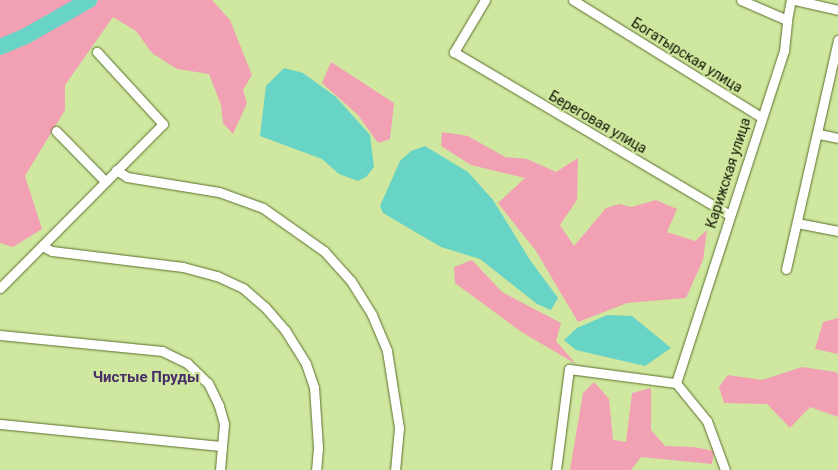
<!DOCTYPE html>
<html>
<head>
<meta charset="utf-8">
<style>
	body { margin:0 }
	#map { position:relative; width:838px; height:470px; overflow:hidden; background:#cfe79f; font-family:Roboto,sans-serif }
	div>[style] { position:absolute }
	.green>* { inset:0; background:#f2a1b5 }
	.water>* { inset:0; background:#67d4c5 }
	.river>* { height:16px; margin:-8px; padding:0 8px; transform-origin:8px; border-radius:8px; background:#67d4c5 }
	.roads { filter:drop-shadow(0 0 1px #5c702c) drop-shadow(0 0 1px #5c702c) }
	.street>* { height:9px; margin:-4.5px; padding:0 4.5px; transform-origin:4.5px; border-radius:4.5px; background:#fff }
	span { translate:-50% -50%; white-space:nowrap; text-align:center; line-height:1.15; -webkit-text-stroke:4px #cfe79f; paint-order:stroke }
	.street-label { font-size:14px; color:#0e1500 }
	.neighbourhood-label { font-size:15px; color:#482d67; font-weight:700 }
</style>
</head>
<body>
<div id="map">
	<div class="green">
		<div style="clip-path:polygon(0 0,212px 0,230px 20px,252px 75px,243px 90px,247px 103px,233px 134px,223px 123px,221px 105px,209px 74px,177px 69px,152px 53px,136px 31px,113px 17px,65px 85px,65px 110px,25px 176px,42px 229px,13px 247px,0 243px,0 55px,4px 52px,0 38px)"></div>
		<div style="clip-path:polygon(331px 62px,394px 103px,390px 139px,378px 143px,358px 115px,322px 83px)"></div>
		<div style="clip-path:polygon(442px 132px,468px 136px,505px 157px,527px 159px,556px 172px,578px 158px,577px 200px,560px 225px,574px 246px,606px 208px,619px 204px,631px 207px,656px 200px,677px 209px,667px 232px,695px 241px,707px 230px,703px 260px,686px 298px,627px 303px,578px 322px,536px 251px,498px 203px,525px 178px,471px 165px,441px 146px)"></div>
		<div style="clip-path:polygon(472px 260px,502px 292px,561px 323px,556px 341px,576px 364px,523px 333px,455px 283px,454px 267px)"></div>
		<div style="clip-path:polygon(838px 318px,838px 354px,815px 349px,823px 322px)"></div>
		<div style="clip-path:polygon(802px 367px,836px 372px,838px 375px,838px 417px,810px 407px,790px 428px,767px 404px,724px 403px,719px 387px,728px 375px,762px 380px)"></div>
		<div style="clip-path:polygon(594px 382px,609px 399px,613px 440px,626px 442px,632px 393px,651px 388px,651px 430px,665px 446px,694px 447px,714px 451px,712px 464px,641px 457px,631px 470px,570px 470px,583px 393px)"></div>
	</div>
	<div class="water">
		<div style="clip-path:polygon(284px 68px,303px 73px,336px 97px,370px 135px,374px 167px,366px 177px,358px 181px,339px 174px,322px 159px,260px 136px,266px 86px)"></div>
		<div style="clip-path:polygon(425px 146px,468px 172px,493px 200px,530px 260px,558px 298px,551px 310px,537px 304px,480px 259px,441px 247px,383px 213px,380px 206px,400px 161px,411px 151px)"></div>
		<div style="clip-path:polygon(607px 315px,632px 316px,671px 348px,645px 366px,576px 350px,564px 340px,577px 328px)"></div>
	</div>
	<div class="river">
		<div style="left:0;top:47px;width:28px;rotate:-23deg"></div>
		<div style="left:26px;top:36px;width:73px;rotate:-29.7deg"></div>
	</div>
	<div class="roads">
		<div class="street">
			<div style="left:485px;top:0;width:61px;rotate:120.8deg"></div>
			<div style="left:454px;top:52px;width:318px;rotate:30.6deg"></div>
			<div style="left:573px;top:0;width:221px;rotate:31.9deg"></div>
			<div style="left:795px;top:0;width:44px;rotate:13.1deg"></div>
			<div style="left:787px;top:20px;width:20px;rotate:-79deg"></div>
			<div style="left:56px;top:131px;width:70px;rotate:45.6deg"></div>
			<div style="left:819px;top:134px;width:19px;rotate:12deg"></div>
			<div style="left:116px;top:170px;width:13px;rotate:32deg"></div>
			<div style="left:127px;top:177px;width:93px;rotate:9.3deg"></div>
			<div style="left:219px;top:192px;width:47px;rotate:20deg"></div>
			<div style="left:263px;top:208px;width:75px;rotate:35.2deg"></div>
			<div style="left:324px;top:251px;width:40px;rotate:48deg"></div>
			<div style="left:351px;top:281px;width:40px;rotate:58deg"></div>
			<div style="left:372px;top:315px;width:39px;rotate:67deg"></div>
			<div style="left:387px;top:351px;width:78px;rotate:81.1deg"></div>
			<div style="left:399px;top:428px;width:42px;rotate:95.4deg"></div>
			<div style="left:797px;top:223px;width:42px;rotate:11deg"></div>
			<div style="left:42px;top:246px;width:11px;rotate:27deg"></div>
			<div style="left:52px;top:251px;width:132px;rotate:7deg"></div>
			<div style="left:183px;top:267px;width:35px;rotate:15deg"></div>
			<div style="left:217px;top:276px;width:29px;rotate:25deg"></div>
			<div style="left:243px;top:288px;width:29px;rotate:41deg"></div>
			<div style="left:265px;top:307px;width:30px;rotate:49deg"></div>
			<div style="left:285px;top:330px;width:40px;rotate:58deg"></div>
			<div style="left:306px;top:364px;width:24px;rotate:71deg"></div>
			<div style="left:314px;top:387px;width:61px;rotate:86.2deg"></div>
			<div style="left:318px;top:448px;width:22px;rotate:95deg"></div>
			<div style="left:786px;top:269px;width:235px;rotate:-77.2deg"></div>
			<div style="left:0;top:288px;width:231px;rotate:-45.2deg"></div>
			<div style="left:163px;top:124px;width:98px;rotate:-132.5deg"></div>
			<div style="left:0;top:335px;width:163px;rotate:5.6deg"></div>
			<div style="left:162px;top:351px;width:28px;rotate:26deg"></div>
			<div style="left:187px;top:363px;width:29px;rotate:44deg"></div>
			<div style="left:208px;top:383px;width:25px;rotate:64deg"></div>
			<div style="left:219px;top:406px;width:19px;rotate:74deg"></div>
			<div style="left:224px;top:424px;width:46px;rotate:95deg"></div>
			<div style="left:676px;top:383px;width:349px;rotate:-72deg"></div>
			<div style="left:784px;top:51px;width:31px;rotate:-84deg"></div>
			<div style="left:787px;top:20px;width:50px;rotate:-156.5deg"></div>
			<div style="left:0;top:424px;width:222px;rotate:5.7deg"></div>
			<div style="left:556px;top:470px;width:102px;rotate:-82.7deg"></div>
			<div style="left:569px;top:369px;width:108px;rotate:7.5deg"></div>
			<div style="left:676px;top:383px;width:49px;rotate:50.8deg"></div>
			<div style="left:707px;top:421px;width:52px;rotate:69.8deg"></div>
		</div>
	</div>
	<div class="street-label">
		<span style="left:687px;top:55px;rotate:32deg">Богатырская улица</span>
		<span style="left:598px;top:122px;rotate:30deg">Береговая улица</span>
		<span style="left:728px;top:173px;rotate:-72deg">Карижская улица</span>
	</div>
	<div class="neighbourhood-label">
		<span style="left:146px;top:378px">Чистые Пруды</span>
	</div>
</div>
</body>
</html>
